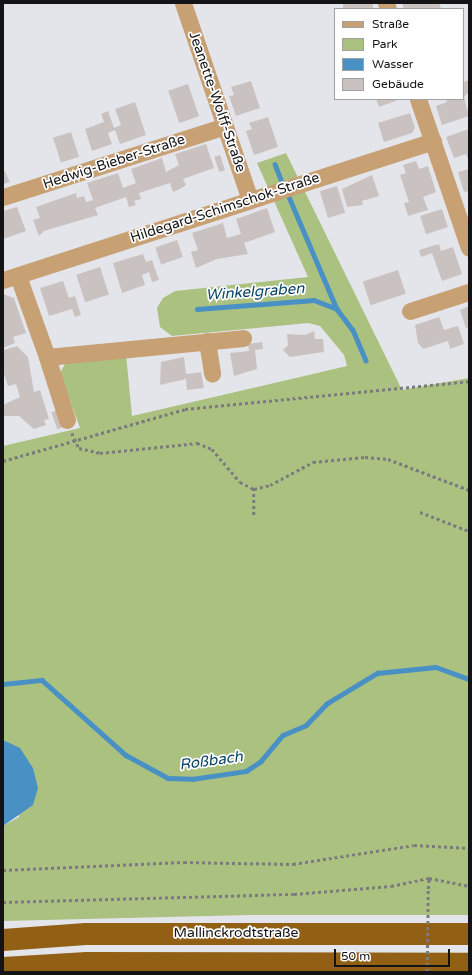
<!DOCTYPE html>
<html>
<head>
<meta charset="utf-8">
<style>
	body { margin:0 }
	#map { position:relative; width:472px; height:975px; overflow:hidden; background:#e4e5eb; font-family:"Varela Round",sans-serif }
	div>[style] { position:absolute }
	.green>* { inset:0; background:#abc17f }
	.water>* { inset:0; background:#4991c4 }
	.stream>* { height:4.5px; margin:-2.25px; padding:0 2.25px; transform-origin:2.25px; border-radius:2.25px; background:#4991c4 }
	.building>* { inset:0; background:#cac2c1; transform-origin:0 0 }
	.path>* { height:2.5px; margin-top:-1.25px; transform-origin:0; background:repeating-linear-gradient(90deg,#7b7b7f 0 3px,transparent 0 6px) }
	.minor>* { height:17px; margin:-8.5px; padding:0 8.5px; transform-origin:8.5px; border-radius:8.5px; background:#c7a074 }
	.trunk>* { height:22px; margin:-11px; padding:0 11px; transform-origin:11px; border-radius:11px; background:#926015 }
	.path-bridge>* { height:2.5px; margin-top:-1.25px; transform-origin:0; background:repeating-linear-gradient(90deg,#7b7b7f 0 3px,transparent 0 6px) }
	span { translate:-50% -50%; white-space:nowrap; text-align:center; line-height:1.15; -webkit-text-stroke:3.5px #fff; paint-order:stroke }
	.street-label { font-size:14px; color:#141416 }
	.water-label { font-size:15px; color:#084366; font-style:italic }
	.frame { position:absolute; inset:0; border:4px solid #141416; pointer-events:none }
	.legend { position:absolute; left:334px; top:8px; width:130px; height:92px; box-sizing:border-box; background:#fff; border:1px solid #a1a1a2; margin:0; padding:5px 7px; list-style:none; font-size:12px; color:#141416 }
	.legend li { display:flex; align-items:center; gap:8px; height:20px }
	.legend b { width:20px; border:1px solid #a1a1a2 }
	.scale { position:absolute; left:334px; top:949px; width:116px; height:18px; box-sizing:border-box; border:2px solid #141416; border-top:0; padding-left:5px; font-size:12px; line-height:14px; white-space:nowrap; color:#141416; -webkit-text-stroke:3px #fff; paint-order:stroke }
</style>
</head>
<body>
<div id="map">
	<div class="green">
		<div style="clip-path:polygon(286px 153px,402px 390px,469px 378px,469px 915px,249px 915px,3px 921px,3px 826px,19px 817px,20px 749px,3px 740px,3px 446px,80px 428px,60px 373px,65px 364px,84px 359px,126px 354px,132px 416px,347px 366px,344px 355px,320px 326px,308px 323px,172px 336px,160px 327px,157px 308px,163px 298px,175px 291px,308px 277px,257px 163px)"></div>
	</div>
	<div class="water">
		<div style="clip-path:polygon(3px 740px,20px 748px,33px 768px,38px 788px,33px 805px,3px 826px)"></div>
	</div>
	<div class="stream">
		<div style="left:275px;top:164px;width:17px;rotate:69deg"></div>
		<div style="left:289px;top:197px;width:122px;rotate:66.8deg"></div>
		<div style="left:337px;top:309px;width:26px;rotate:53deg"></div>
		<div style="left:353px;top:330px;width:33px;rotate:67deg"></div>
		<div style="left:197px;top:309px;width:117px;rotate:-4.4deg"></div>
		<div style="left:314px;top:300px;width:25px;rotate:21deg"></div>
		<div style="left:3px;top:684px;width:39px;rotate:-6deg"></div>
		<div style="left:42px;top:680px;width:113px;rotate:41.8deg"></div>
		<div style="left:126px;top:755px;width:48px;rotate:28.7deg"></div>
		<div style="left:168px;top:778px;width:24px;rotate:2deg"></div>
		<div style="left:192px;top:779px;width:55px;rotate:-8.4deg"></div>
		<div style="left:246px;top:771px;width:17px;rotate:-33deg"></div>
		<div style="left:260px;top:762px;width:35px;rotate:-50deg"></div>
		<div style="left:283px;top:735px;width:25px;rotate:-23deg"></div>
		<div style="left:306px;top:725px;width:29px;rotate:-46deg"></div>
		<div style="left:326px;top:704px;width:60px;rotate:-31.3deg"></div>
		<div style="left:377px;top:673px;width:59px;rotate:-5.8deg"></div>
		<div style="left:436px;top:667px;width:35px;rotate:20deg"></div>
	</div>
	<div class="building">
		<div style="left:343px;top:3px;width:30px;height:6px"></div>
		<div style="clip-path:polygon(402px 3px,439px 3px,441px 8px,404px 9px)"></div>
		<div style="clip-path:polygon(469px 80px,469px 92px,464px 97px,469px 116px,442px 125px,436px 106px,447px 102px,446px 99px,463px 99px,463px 82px)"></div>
		<div style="clip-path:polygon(251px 81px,260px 108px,236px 116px,229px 96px,234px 95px,231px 87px)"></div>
		<div style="left:188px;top:84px;width:34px;height:21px;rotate:71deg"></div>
		<div style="clip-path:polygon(376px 99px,401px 99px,379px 107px)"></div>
		<div style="clip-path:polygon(135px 102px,146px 135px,120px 144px,115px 130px,108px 133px,112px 144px,92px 151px,85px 129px,104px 122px,101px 114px,108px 111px,114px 128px,121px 125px,115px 109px)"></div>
		<div style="clip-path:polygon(410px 113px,415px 128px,412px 133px,384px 142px,378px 123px)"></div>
		<div style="clip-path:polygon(268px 117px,278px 147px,254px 155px,246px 131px,252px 129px,249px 123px)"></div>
		<div style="clip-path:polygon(469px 129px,469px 161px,466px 154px,454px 158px,446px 137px)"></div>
		<div style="left:71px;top:132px;width:26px;height:19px;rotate:72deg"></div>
		<div style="clip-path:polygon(206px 144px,214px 168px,183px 179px,186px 185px,180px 189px,173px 192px,170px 183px,139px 193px,141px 199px,134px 201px,136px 205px,129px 207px,126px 197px,95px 208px,98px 215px,44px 231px,39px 236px,33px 220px,40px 218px,36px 207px,76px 193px,77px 198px,84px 196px,86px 202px,93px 200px,87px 183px,118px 173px,123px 188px,136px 183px,131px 169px,162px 158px,166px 172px,179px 165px,175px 154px)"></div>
		<div style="left:220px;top:155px;width:16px;height:6px;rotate:72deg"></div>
		<div style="clip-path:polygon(416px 161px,419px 169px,428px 166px,436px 192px,423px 197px,428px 210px,408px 216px,404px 203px,409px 202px,400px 175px,406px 173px,403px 165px)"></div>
		<div style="clip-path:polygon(3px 168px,10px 182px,3px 184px)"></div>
		<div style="clip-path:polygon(469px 169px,469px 191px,464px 192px,458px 172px)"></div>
		<div style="clip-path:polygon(372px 175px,379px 196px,362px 201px,363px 205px,347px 207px,342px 189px)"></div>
		<div style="left:337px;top:186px;width:28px;height:18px;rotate:73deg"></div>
		<div style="clip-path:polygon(17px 207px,26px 231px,3px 239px,3px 211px)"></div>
		<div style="clip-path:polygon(267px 208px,275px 232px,244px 243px,248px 254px,217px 259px,196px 268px,191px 252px,198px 250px,192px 233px,223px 223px,227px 238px,241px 234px,236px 219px)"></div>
		<div style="left:442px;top:209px;width:19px;height:23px;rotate:72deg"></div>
		<div style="left:177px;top:240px;width:18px;height:23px;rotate:71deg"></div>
		<div style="clip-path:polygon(439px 244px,441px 251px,453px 247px,462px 274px,442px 281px,432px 253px,421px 257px,419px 250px)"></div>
		<div style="clip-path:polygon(143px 254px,146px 262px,152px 260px,159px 280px,152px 282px,149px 272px,142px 275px,145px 285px,122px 293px,113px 263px)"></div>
		<div style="left:100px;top:267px;width:29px;height:25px;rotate:72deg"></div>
		<div style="left:398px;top:270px;width:25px;height:37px;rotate:72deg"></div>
		<div style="clip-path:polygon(63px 281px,69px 298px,75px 296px,81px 315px,75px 317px,72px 309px,49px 316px,40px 288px)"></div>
		<div style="clip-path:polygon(3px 294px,14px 298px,26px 333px,13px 337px,15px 343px,3px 348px)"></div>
		<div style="clip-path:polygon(469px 306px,469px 327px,466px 328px,460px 310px)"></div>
		<div style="clip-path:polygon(439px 317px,444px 330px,458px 326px,464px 344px,450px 349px,448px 341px,423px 349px,418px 343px,415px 325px)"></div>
		<div style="clip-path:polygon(314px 331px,315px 339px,323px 339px,324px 352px,290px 357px,283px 350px,288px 345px,287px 334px,305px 335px)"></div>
		<div style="clip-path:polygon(262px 342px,263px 349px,255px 350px,257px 369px,234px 376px,230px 353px,249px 351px,248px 344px)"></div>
		<div style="clip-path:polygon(17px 346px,28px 357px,34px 392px,40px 390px,49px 419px,44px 420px,46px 425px,34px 429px,19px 416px,3px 416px,3px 405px,20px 397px,16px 384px,8px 386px,3px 371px,4px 350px)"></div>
		<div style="clip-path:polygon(184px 357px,186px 374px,201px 372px,204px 388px,187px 390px,186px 379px,160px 385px,161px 362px)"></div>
		<div style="left:58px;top:410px;width:18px;height:7px;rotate:71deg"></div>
	</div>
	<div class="path">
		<div style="left:72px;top:433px;width:17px;rotate:65deg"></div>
		<div style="left:79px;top:448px;width:22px;rotate:13deg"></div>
		<div style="left:100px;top:453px;width:98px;rotate:-5.9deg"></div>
		<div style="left:197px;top:443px;width:16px;rotate:22deg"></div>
		<div style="left:212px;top:449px;width:43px;rotate:49.7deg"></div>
		<div style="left:240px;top:482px;width:16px;rotate:27deg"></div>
		<div style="left:254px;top:489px;width:16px;rotate:-14deg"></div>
		<div style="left:270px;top:485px;width:49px;rotate:-28.1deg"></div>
		<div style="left:313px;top:462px;width:52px;rotate:-5.5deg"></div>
		<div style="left:365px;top:457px;width:23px;rotate:5deg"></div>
		<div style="left:388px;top:459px;width:87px;rotate:20.9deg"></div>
		<div style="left:3px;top:461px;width:189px;rotate:-15.9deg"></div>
		<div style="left:185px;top:409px;width:285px;rotate:-5.6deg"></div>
		<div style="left:254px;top:488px;width:28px;rotate:90deg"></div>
		<div style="left:420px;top:512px;width:53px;rotate:21.2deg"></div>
		<div style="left:3px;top:870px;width:181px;rotate:-2.5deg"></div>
		<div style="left:184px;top:862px;width:109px;rotate:1.1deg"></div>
		<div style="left:293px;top:864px;width:122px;rotate:-8.9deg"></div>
		<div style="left:414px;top:845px;width:55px;rotate:3.1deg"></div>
		<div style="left:428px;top:889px;width:11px;rotate:-85deg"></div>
		<div style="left:3px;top:902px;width:291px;rotate:-1.6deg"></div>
		<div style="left:294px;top:894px;width:97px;rotate:-4.7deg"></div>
		<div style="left:391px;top:886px;width:39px;rotate:-12deg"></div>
		<div style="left:429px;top:878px;width:41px;rotate:11.3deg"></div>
	</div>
	<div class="minor">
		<div style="left:183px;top:3px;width:208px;rotate:71.2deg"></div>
		<div style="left:386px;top:3px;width:6px;rotate:72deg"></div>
		<div style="left:418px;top:99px;width:157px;rotate:71.1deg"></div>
		<div style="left:3px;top:197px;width:233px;rotate:-17.7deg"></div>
		<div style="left:18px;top:276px;width:86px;rotate:70.3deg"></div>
		<div style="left:47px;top:357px;width:197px;rotate:-5.5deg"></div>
		<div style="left:3px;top:280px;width:452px;rotate:-17.9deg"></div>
		<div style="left:410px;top:311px;width:62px;rotate:-17.9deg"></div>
		<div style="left:207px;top:341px;width:33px;rotate:81deg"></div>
		<div style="left:47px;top:357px;width:66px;rotate:72.4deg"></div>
	</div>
	<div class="trunk">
		<div style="left:3px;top:940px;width:83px;rotate:-4.1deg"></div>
		<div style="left:86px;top:934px;width:383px"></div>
		<div style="left:3px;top:968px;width:84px;rotate:-3.4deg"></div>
		<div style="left:87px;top:963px;width:382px;rotate:0.1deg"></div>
	</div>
	<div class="path-bridge">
		<div style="left:427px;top:972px;width:83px;rotate:-89.3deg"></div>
	</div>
	<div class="street-label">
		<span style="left:217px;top:102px;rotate:71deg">Jeanette-Wolff-Straße</span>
		<span style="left:114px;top:162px;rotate:-18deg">Hedwig-Bieber-Straße</span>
		<span style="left:225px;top:208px;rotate:-18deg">Hildegard-Schimschok-Straße</span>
		<span style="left:236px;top:933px">Mallinckrodtstraße</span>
	</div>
	<div class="water-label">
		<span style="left:255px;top:292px;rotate:-4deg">Winkelgraben</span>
		<span style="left:211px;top:761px;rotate:-8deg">Roßbach</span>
	</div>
	<div class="frame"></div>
	<ul class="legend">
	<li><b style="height:5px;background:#c7a074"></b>Straße</li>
	<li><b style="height:11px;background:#abc17f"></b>Park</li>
	<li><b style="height:11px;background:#4991c4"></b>Wasser</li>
	<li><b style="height:11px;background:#cac2c1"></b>Gebäude</li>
	</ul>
	<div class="scale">50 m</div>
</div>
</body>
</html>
